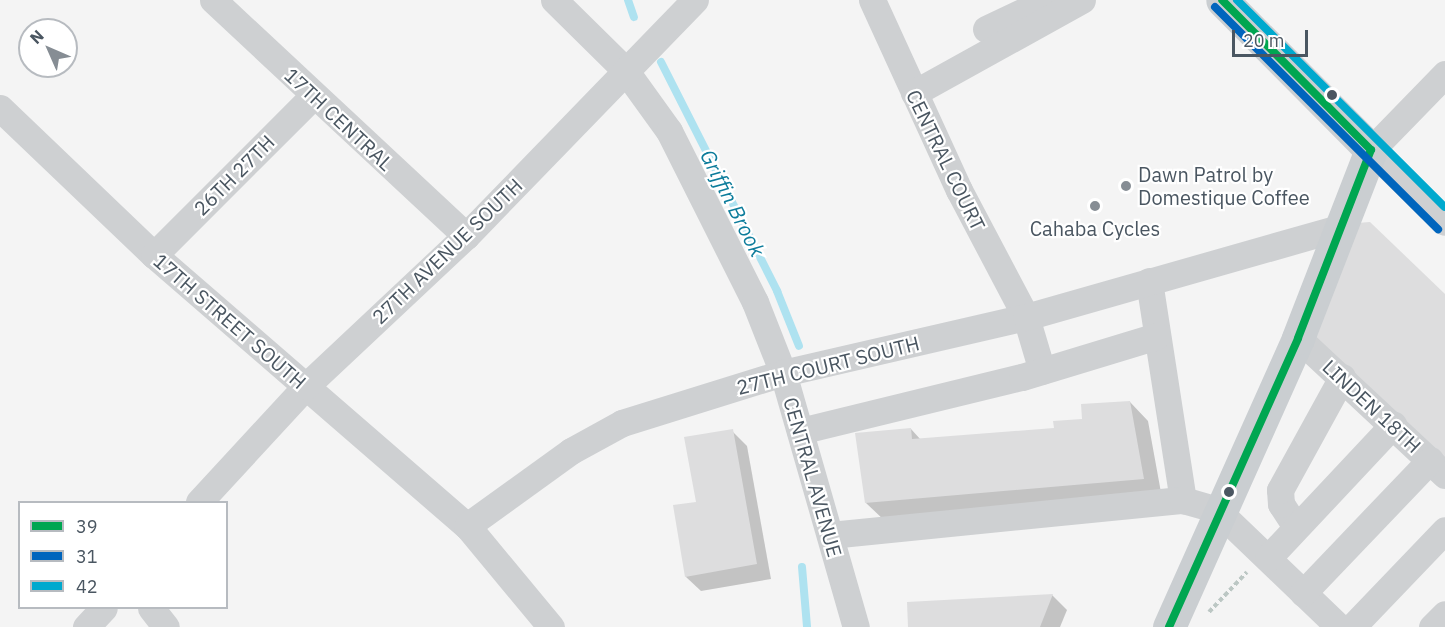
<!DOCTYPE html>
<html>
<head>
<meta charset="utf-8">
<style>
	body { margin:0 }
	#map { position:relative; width:1445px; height:627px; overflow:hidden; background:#f4f4f4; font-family:"IBM Plex Sans",sans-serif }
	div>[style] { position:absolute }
	.shadow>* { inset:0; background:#0003 }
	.stream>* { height:8px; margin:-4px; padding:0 4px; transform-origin:4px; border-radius:4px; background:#aee2f0 }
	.building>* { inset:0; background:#ddddde }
	.path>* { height:4px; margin-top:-2px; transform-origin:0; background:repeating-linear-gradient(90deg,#bcc7c4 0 4.5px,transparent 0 7.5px) }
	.minor>* { height:27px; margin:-13.5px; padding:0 13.5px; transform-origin:13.5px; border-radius:13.5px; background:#ced0d2 }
	.major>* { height:33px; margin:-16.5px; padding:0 16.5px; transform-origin:16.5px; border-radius:16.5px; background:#caced1 }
	.bus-1>* { height:8px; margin:-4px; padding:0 4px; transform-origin:4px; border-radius:4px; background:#00a651 }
	.bus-2>* { height:8px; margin:-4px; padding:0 4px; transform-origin:4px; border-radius:4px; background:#0065bd }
	.bus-3>* { height:8px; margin:-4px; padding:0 4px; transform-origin:4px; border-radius:4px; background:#00a9ce }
	.dots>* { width:16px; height:16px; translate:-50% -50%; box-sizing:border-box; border:3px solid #fff; border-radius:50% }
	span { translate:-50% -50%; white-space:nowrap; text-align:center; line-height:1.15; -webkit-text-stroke:4.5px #fff; paint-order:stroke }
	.street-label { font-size:20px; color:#4a5661 }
	.poi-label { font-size:20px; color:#4a5661 }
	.left { translate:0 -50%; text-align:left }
	.water-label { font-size:21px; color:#0c7c9b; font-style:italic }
	.legend { position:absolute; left:18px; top:501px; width:210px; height:108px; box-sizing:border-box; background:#fff; border:2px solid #b7bbc0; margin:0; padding:8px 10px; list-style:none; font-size:18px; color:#4a5661 }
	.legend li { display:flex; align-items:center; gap:12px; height:30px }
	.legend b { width:30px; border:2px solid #b7bbc0 }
	.north { position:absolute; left:18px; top:18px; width:60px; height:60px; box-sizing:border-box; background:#fff; border:2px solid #b7bbc0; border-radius:50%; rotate:315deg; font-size:16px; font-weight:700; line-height:24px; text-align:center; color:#4a5661 }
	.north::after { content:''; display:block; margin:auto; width:21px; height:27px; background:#868d94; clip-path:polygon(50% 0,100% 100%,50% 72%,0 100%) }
	.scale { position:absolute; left:1232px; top:30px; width:76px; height:27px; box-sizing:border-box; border:3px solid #4a5661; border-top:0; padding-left:8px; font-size:18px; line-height:21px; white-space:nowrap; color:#4a5661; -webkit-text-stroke:4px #fff; paint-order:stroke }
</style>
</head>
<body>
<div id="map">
	<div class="shadow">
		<div style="clip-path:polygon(1130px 402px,1148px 421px,1162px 498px,885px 521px,866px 503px,911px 429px,921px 440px,1056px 429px)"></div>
		<div style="clip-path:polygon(732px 431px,747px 446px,771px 579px,701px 591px,686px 577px,697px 503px)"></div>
		<div style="clip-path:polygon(1052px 595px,1067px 610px,1060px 627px,910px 627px)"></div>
	</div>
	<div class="stream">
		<div style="left:628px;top:0;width:18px;rotate:71deg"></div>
		<div style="left:661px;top:62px;width:257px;rotate:63.1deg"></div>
		<div style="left:777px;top:291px;width:59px;rotate:68.2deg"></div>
		<div style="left:802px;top:567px;width:60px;rotate:85.2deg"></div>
	</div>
	<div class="building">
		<div style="clip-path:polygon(1370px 222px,1445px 294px,1445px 465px,1310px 336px,1357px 223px)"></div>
		<div style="clip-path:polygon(1130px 401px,1144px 479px,865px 503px,855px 433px,911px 428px,912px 439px,1054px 428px,1053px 421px,1082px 419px,1081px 404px)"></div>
		<div style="clip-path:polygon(733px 429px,757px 564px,685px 577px,673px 505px,696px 502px,684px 437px)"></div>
		<div style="clip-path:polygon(1053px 594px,1040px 627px,908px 627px,907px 602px)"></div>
	</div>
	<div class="path">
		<div style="left:1209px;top:612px;width:55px;rotate:-46.5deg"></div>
	</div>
	<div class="minor">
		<div style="left:213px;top:0;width:346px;rotate:43deg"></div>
		<div style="left:554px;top:0;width:100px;rotate:44.6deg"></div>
		<div style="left:625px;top:70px;width:75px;rotate:54.2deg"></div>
		<div style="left:669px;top:131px;width:191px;rotate:63.3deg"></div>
		<div style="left:755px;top:302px;width:76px;rotate:68.5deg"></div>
		<div style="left:783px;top:373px;width:264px;rotate:74deg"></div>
		<div style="left:872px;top:0;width:209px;rotate:65.4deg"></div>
		<div style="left:959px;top:190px;width:144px;rotate:62.2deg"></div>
		<div style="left:1026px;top:317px;width:56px;rotate:73.5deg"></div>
		<div style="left:986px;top:29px;width:68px;rotate:-25.4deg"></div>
		<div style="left:1445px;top:74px;width:106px;rotate:134.2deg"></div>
		<div style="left:1371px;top:150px;width:103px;rotate:44.2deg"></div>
		<div style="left:914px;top:93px;width:192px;rotate:-29deg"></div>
		<div style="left:0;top:108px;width:213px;rotate:43.7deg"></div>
		<div style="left:154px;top:255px;width:414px;rotate:40.9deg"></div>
		<div style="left:154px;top:255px;width:225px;rotate:-45deg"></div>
		<div style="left:1149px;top:281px;width:222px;rotate:81.2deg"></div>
		<div style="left:1298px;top:338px;width:201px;rotate:43deg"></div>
		<div style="left:800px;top:431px;width:228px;rotate:-13.7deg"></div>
		<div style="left:1022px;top:377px;width:141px;rotate:-16.9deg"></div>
		<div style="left:199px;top:502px;width:158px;rotate:-47.3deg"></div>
		<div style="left:306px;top:386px;width:219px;rotate:-43.2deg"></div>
		<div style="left:466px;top:236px;width:329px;rotate:-45.9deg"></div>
		<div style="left:1296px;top:527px;width:27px;rotate:-123deg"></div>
		<div style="left:1281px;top:504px;width:14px;rotate:-94deg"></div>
		<div style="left:1280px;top:490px;width:129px;rotate:-61.2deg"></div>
		<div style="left:830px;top:535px;width:355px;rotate:-5.7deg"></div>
		<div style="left:1183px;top:500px;width:35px;rotate:16deg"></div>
		<div style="left:1217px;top:510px;width:169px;rotate:43.8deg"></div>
		<div style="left:1268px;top:558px;width:183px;rotate:-46.8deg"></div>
		<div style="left:1303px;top:593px;width:184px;rotate:-46.3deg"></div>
		<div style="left:151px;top:608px;width:24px;rotate:52deg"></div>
		<div style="left:86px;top:627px;width:26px;rotate:-47deg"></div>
		<div style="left:551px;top:627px;width:131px;rotate:-129.7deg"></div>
		<div style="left:467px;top:526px;width:128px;rotate:-35.8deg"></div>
		<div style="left:571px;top:451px;width:58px;rotate:-28.8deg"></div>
		<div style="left:622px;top:423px;width:169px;rotate:-17.3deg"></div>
		<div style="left:783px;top:373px;width:249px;rotate:-13deg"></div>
		<div style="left:1026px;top:317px;width:328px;rotate:-15.9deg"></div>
		<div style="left:1352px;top:627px;width:134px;rotate:-46.2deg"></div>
		<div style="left:1432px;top:627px;width:18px;rotate:-45deg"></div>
	</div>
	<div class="major">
		<div style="left:1169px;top:627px;width:316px;rotate:-65.9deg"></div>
		<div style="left:1298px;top:338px;width:202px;rotate:-68.8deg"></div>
		<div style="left:1371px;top:150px;width:211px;rotate:-134.8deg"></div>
	</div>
	<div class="bus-1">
		<div style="left:1169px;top:627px;width:316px;rotate:-65.9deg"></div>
		<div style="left:1298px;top:338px;width:202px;rotate:-68.8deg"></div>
		<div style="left:1371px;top:150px;width:211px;rotate:-134.8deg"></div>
	</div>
	<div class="bus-2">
		<div style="left:1215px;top:7px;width:315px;rotate:44.9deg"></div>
	</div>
	<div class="bus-3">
		<div style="left:1237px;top:0;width:293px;rotate:44.9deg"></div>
	</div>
	<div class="dots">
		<div style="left:1332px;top:95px;background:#4a5661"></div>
		<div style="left:1126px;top:186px;background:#868d94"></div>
		<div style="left:1095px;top:206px;background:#868d94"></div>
		<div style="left:1229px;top:492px;background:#4a5661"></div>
	</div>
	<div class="street-label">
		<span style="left:339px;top:119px;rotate:43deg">17TH CENTRAL</span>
		<span style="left:946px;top:160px;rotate:64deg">CENTRAL COURT</span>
		<span style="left:234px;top:175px;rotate:-45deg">26TH 27TH</span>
		<span style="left:447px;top:251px;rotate:-44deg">27TH AVENUE SOUTH</span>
		<span style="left:230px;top:321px;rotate:41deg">17TH STREET SOUTH</span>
		<span style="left:828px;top:365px;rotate:-14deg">27TH COURT SOUTH</span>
		<span style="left:1372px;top:406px;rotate:43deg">LINDEN 18TH</span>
		<span style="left:813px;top:477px;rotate:74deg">CENTRAL AVENUE</span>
	</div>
	<div class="poi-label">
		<span class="left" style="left:1138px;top:186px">Dawn Patrol by<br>Domestique Coffee</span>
		<span style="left:1095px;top:228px">Cahaba Cycles</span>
	</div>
	<div class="water-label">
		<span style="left:733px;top:203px;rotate:63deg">Griffin Brook</span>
	</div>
	<ul class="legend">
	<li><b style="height:8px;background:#00a651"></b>39</li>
	<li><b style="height:8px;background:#0065bd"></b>31</li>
	<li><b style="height:8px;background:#00a9ce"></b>42</li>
	</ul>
	<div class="north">N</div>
	<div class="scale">20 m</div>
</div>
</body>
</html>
